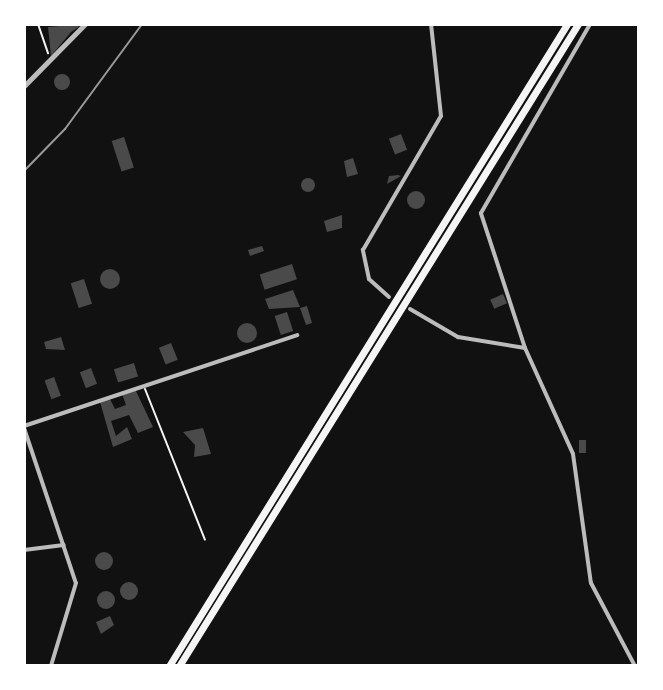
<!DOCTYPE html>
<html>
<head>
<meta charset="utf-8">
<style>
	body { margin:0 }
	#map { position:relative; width:663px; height:690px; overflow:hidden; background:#111; font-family:"Titillium Web",sans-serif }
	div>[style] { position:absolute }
	.building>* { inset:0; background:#4a4a4a; transform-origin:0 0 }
	.round { border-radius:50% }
	.path>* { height:2px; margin:-1px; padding:0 1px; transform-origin:1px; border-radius:1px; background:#f5f5f5 }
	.minor>* { height:4px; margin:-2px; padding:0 2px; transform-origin:2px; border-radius:2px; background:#bcbcbc }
	.tertiary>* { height:5px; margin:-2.5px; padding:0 2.5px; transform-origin:2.5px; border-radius:2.5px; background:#bcbcbc }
	.motorway>* { height:7px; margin:-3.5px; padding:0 3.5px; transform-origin:3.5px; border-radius:3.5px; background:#f5f5f5 }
	.rail>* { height:2px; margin:-1px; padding:0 1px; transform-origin:1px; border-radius:1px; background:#9a9a9a }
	span { translate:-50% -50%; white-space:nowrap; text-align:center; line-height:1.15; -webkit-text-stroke:8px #fff; paint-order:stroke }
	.frame { position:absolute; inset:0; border:26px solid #fff; pointer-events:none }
</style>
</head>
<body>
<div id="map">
	<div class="building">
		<div style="clip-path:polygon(83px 24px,71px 32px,51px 56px,48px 27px)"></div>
		<div class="round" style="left:54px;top:74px;width:16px;height:16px"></div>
		<div style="left:401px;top:134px;width:17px;height:13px;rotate:69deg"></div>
		<div style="left:124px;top:137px;width:32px;height:13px;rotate:72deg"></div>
		<div style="clip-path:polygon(353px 158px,358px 174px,347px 177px,344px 161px)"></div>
		<div style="clip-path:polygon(389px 176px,398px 175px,401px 176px,387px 184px)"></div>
		<div class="round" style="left:301px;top:178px;width:14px;height:14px"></div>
		<div class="round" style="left:407px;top:191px;width:18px;height:18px"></div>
		<div style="clip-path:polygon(342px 215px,342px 228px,327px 232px,324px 221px)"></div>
		<div style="clip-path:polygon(262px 246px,264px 251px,250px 256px,248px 250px)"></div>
		<div style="left:292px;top:264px;width:16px;height:34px;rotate:72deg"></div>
		<div class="round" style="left:100px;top:269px;width:20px;height:20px"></div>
		<div style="left:84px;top:279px;width:26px;height:14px;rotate:72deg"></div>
		<div style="clip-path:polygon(293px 290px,300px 307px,269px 309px,265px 299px)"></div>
		<div style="left:503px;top:294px;width:10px;height:14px;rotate:66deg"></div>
		<div style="clip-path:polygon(307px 306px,312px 323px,306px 325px,300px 308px)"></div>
		<div style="left:287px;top:312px;width:20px;height:13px;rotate:72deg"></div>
		<div class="round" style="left:237px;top:323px;width:20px;height:20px"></div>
		<div style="clip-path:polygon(61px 337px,65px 350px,46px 349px,44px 342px)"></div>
		<div style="left:171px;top:343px;width:18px;height:13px;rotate:68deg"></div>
		<div style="left:134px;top:363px;width:14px;height:21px;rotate:73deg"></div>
		<div style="left:91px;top:368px;width:17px;height:12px;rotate:69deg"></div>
		<div style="left:54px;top:377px;width:20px;height:10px;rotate:70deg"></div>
		<div style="clip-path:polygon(135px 389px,153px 427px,138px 433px,129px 415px,111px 421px,116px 436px,127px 427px,132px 439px,113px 447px,100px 402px,110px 399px,115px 409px,126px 405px,122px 394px)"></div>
		<div style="clip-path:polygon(203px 428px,211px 454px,194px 457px,195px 445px,183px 432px)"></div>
		<div style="left:579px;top:440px;width:7px;height:13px"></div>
		<div class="round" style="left:95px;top:552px;width:18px;height:18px"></div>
		<div class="round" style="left:120px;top:582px;width:18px;height:18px"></div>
		<div class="round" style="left:97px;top:591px;width:18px;height:18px"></div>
		<div style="clip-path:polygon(110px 616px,114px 625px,101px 634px,96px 622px)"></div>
	</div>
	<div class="path">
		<div style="left:38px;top:24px;width:31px;rotate:71deg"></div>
		<div style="left:145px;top:389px;width:162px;rotate:68.3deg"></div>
	</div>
	<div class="minor">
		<div style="left:389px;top:297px;width:27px;rotate:-138deg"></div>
		<div style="left:369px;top:279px;width:30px;rotate:-102deg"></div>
		<div style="left:363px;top:250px;width:155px;rotate:-59.8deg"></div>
		<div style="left:441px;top:116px;width:93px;rotate:-96.2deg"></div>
		<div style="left:410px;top:309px;width:56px;rotate:30.3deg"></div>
		<div style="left:458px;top:337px;width:68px;rotate:9.3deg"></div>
		<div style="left:525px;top:348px;width:116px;rotate:65.6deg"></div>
		<div style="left:573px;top:454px;width:130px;rotate:82.1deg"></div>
		<div style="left:591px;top:583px;width:94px;rotate:62.1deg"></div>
		<div style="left:525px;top:348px;width:142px;rotate:-108.1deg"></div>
		<div style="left:481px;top:213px;width:218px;rotate:-60deg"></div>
		<div style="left:24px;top:426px;width:288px;rotate:-18.4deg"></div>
		<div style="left:24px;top:428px;width:163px;rotate:71.5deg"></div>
		<div style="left:76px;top:583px;width:87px;rotate:106.8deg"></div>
		<div style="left:24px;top:550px;width:40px;rotate:-7.1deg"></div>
	</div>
	<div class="tertiary">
		<div style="left:24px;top:86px;width:87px;rotate:-45.5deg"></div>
	</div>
	<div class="motorway">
		<div style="left:169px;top:666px;width:755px;rotate:-58.2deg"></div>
		<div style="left:179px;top:666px;width:756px;rotate:-58.14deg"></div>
	</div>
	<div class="rail">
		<div style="left:24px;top:171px;width:59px;rotate:-45.7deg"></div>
		<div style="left:65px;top:129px;width:130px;rotate:-53.7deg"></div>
	</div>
	<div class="frame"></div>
</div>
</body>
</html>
